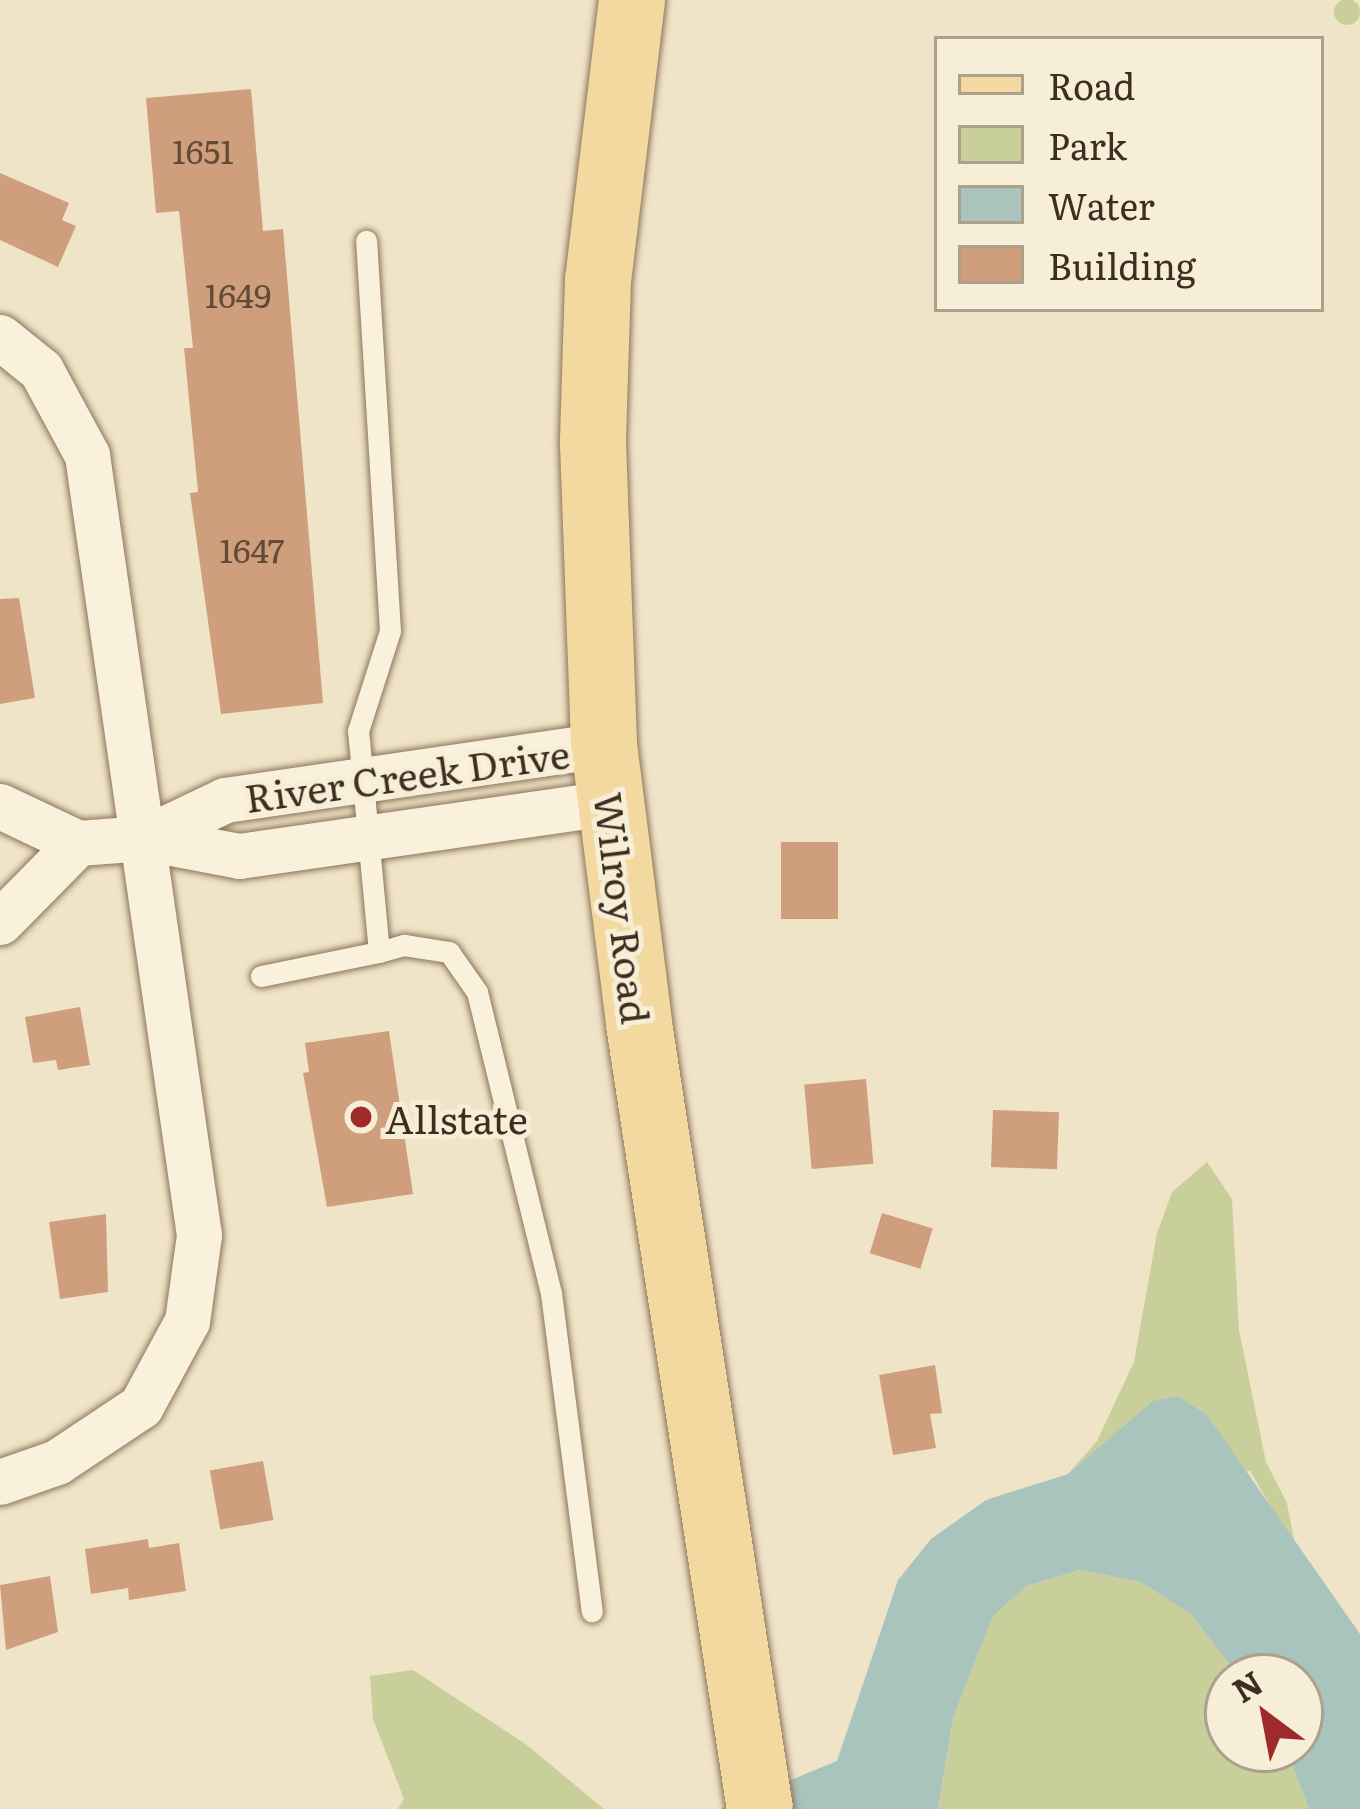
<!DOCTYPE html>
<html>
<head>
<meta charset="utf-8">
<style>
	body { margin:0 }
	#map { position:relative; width:1360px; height:1809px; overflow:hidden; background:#f0e4c8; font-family:Literata,serif }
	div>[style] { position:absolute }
	.green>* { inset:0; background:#c9cf9b }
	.round { border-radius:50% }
	.water>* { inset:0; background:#a9c4bc }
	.building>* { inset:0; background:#cf9f7d; transform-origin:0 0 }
	.roads { filter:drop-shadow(0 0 3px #8d765c) drop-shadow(0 0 3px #8d765c) }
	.lane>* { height:21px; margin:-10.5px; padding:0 10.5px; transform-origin:10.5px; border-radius:10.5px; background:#faf1dc }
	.street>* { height:45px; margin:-22.5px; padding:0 22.5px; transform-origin:22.5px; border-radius:22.5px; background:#faf1dc }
	.primary>* { height:66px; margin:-33px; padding:0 33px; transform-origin:33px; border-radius:33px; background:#f3d9a0 }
	.dots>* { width:33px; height:33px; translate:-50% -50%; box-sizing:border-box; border:6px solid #f7eed8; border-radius:50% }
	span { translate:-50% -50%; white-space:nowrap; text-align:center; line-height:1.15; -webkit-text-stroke:10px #f7eed8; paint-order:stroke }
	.number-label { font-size:33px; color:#624a37 }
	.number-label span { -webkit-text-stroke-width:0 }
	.street-label { font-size:39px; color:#3d2e20 }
	.poi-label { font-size:39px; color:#3d2e20 }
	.left { translate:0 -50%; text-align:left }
	.legend { position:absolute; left:934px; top:36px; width:390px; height:276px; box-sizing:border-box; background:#f7eed8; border:3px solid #ada18e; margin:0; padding:15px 21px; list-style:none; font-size:36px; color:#3d2e20 }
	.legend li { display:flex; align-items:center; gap:24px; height:60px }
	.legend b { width:60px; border:3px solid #ada18e }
	.north { position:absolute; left:1204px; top:1653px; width:120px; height:120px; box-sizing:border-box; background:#f7eed8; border:3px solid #ada18e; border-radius:50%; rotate:328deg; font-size:33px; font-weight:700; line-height:48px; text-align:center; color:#3d2e20 }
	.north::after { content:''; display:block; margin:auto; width:42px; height:54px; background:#9e2a2b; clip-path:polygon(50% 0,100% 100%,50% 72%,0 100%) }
</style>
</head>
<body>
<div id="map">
	<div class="green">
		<div class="round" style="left:1334px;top:-1px;width:26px;height:26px"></div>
		<div style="clip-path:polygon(1207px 1162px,1232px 1199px,1239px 1330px,1266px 1462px,1287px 1503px,1296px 1550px,1250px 1471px,1068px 1474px,1097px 1441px,1134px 1362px,1157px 1233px,1172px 1192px)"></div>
		<div style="clip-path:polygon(1080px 1570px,1140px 1582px,1191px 1614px,1239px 1677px,1228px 1677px,1228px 1749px,1286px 1749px,1309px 1809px,938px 1809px,953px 1718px,993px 1615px,1026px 1586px)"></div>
		<div style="clip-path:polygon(413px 1670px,527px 1745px,604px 1809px,398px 1809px,404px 1799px,373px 1719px,370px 1676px)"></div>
	</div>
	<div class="water">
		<div style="clip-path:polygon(1177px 1396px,1207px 1415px,1360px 1634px,1360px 1809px,1309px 1809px,1286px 1749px,1300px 1749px,1300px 1677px,1239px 1677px,1191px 1614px,1140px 1582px,1080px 1570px,1026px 1586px,993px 1616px,953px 1718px,938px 1809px,720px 1809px,837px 1761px,898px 1580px,931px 1539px,986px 1500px,1068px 1474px,1153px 1401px)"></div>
	</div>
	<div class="building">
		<div style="clip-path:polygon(251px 89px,263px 231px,283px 229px,323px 703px,221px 714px,190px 493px,198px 492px,184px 348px,193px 348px,179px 211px,156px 213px,146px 98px)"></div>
		<div style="clip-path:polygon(0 173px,69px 203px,62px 220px,76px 226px,58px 267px,0 240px)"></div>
		<div style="clip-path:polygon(19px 598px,35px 698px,0 704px,0 599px)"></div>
		<div style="left:781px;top:842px;width:57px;height:77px"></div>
		<div style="clip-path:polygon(80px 1007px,90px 1065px,58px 1070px,56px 1060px,33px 1063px,25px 1017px)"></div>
		<div style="clip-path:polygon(389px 1031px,413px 1194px,327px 1207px,303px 1073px,309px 1072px,305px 1043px)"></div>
		<div style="left:866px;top:1079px;width:85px;height:62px;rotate:85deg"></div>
		<div style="left:993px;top:1110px;width:66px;height:57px;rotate:2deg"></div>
		<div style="left:882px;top:1213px;width:53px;height:42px;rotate:17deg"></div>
		<div style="clip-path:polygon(106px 1214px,108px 1292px,60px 1299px,49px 1222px)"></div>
		<div style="clip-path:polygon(935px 1365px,942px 1413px,930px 1414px,936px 1448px,893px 1455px,879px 1375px)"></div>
		<div style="left:263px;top:1461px;width:60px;height:54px;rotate:80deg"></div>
		<div style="clip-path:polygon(148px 1539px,149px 1548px,179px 1543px,186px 1591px,129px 1600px,128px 1588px,91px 1594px,85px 1549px)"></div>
		<div style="clip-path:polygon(50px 1576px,58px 1632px,6px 1650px,0 1585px)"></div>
	</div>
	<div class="roads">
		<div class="lane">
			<div style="left:379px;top:952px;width:26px;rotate:-16deg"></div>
			<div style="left:404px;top:945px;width:46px;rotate:8.8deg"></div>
			<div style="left:449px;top:952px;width:49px;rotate:55deg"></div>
			<div style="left:477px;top:992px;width:310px;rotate:76.2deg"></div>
			<div style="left:551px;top:1293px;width:321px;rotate:82.7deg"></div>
			<div style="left:261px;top:976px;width:120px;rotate:-11.5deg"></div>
			<div style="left:379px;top:952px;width:222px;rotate:-95.4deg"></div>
			<div style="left:358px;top:731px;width:105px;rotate:-72.3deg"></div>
			<div style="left:390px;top:631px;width:391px;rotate:-93.5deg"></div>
		</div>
		<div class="street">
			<div style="left:0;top:337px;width:53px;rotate:38.8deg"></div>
			<div style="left:41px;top:370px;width:97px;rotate:61.6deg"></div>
			<div style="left:87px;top:455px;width:788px;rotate:81.83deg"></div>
			<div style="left:199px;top:1235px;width:87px;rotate:97.9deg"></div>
			<div style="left:187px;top:1321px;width:97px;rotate:118.4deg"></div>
			<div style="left:141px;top:1406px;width:101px;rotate:146.3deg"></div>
			<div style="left:57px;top:1462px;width:60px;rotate:160.7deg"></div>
			<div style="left:0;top:806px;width:86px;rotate:25.4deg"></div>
			<div style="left:145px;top:838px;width:89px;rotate:-25.4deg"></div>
			<div style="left:225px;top:800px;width:383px;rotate:-8.3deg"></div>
			<div style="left:78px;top:843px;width:67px;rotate:-4.3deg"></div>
			<div style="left:145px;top:838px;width:96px;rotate:10.8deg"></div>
			<div style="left:239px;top:856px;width:374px;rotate:-8.2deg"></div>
			<div style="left:0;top:922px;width:111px;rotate:-45.4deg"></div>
		</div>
		<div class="primary">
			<div style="left:632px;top:0;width:282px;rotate:96.9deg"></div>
			<div style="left:598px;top:280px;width:163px;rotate:91.8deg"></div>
			<div style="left:593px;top:443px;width:302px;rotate:87.9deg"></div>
			<div style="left:604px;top:745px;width:281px;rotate:82.8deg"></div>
			<div style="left:639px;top:1024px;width:794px;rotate:81.24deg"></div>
		</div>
	</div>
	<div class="dots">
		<div style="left:361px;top:1117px;background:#9e2a2b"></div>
	</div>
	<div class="number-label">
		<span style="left:203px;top:150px">1651</span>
		<span style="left:238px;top:294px">1649</span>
		<span style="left:252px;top:549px">1647</span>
	</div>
	<div class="street-label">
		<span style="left:407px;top:774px;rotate:-8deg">River Creek Drive</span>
		<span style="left:624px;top:908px;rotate:83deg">Wilroy Road</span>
	</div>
	<div class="poi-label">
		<span class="left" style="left:385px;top:1117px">Allstate</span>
	</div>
	<ul class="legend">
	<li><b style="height:15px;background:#f3d9a0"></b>Road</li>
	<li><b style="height:33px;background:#c9cf9b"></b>Park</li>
	<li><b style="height:33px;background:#a9c4bc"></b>Water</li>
	<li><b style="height:33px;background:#cf9f7d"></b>Building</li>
	</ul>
	<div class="north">N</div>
</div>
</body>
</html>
